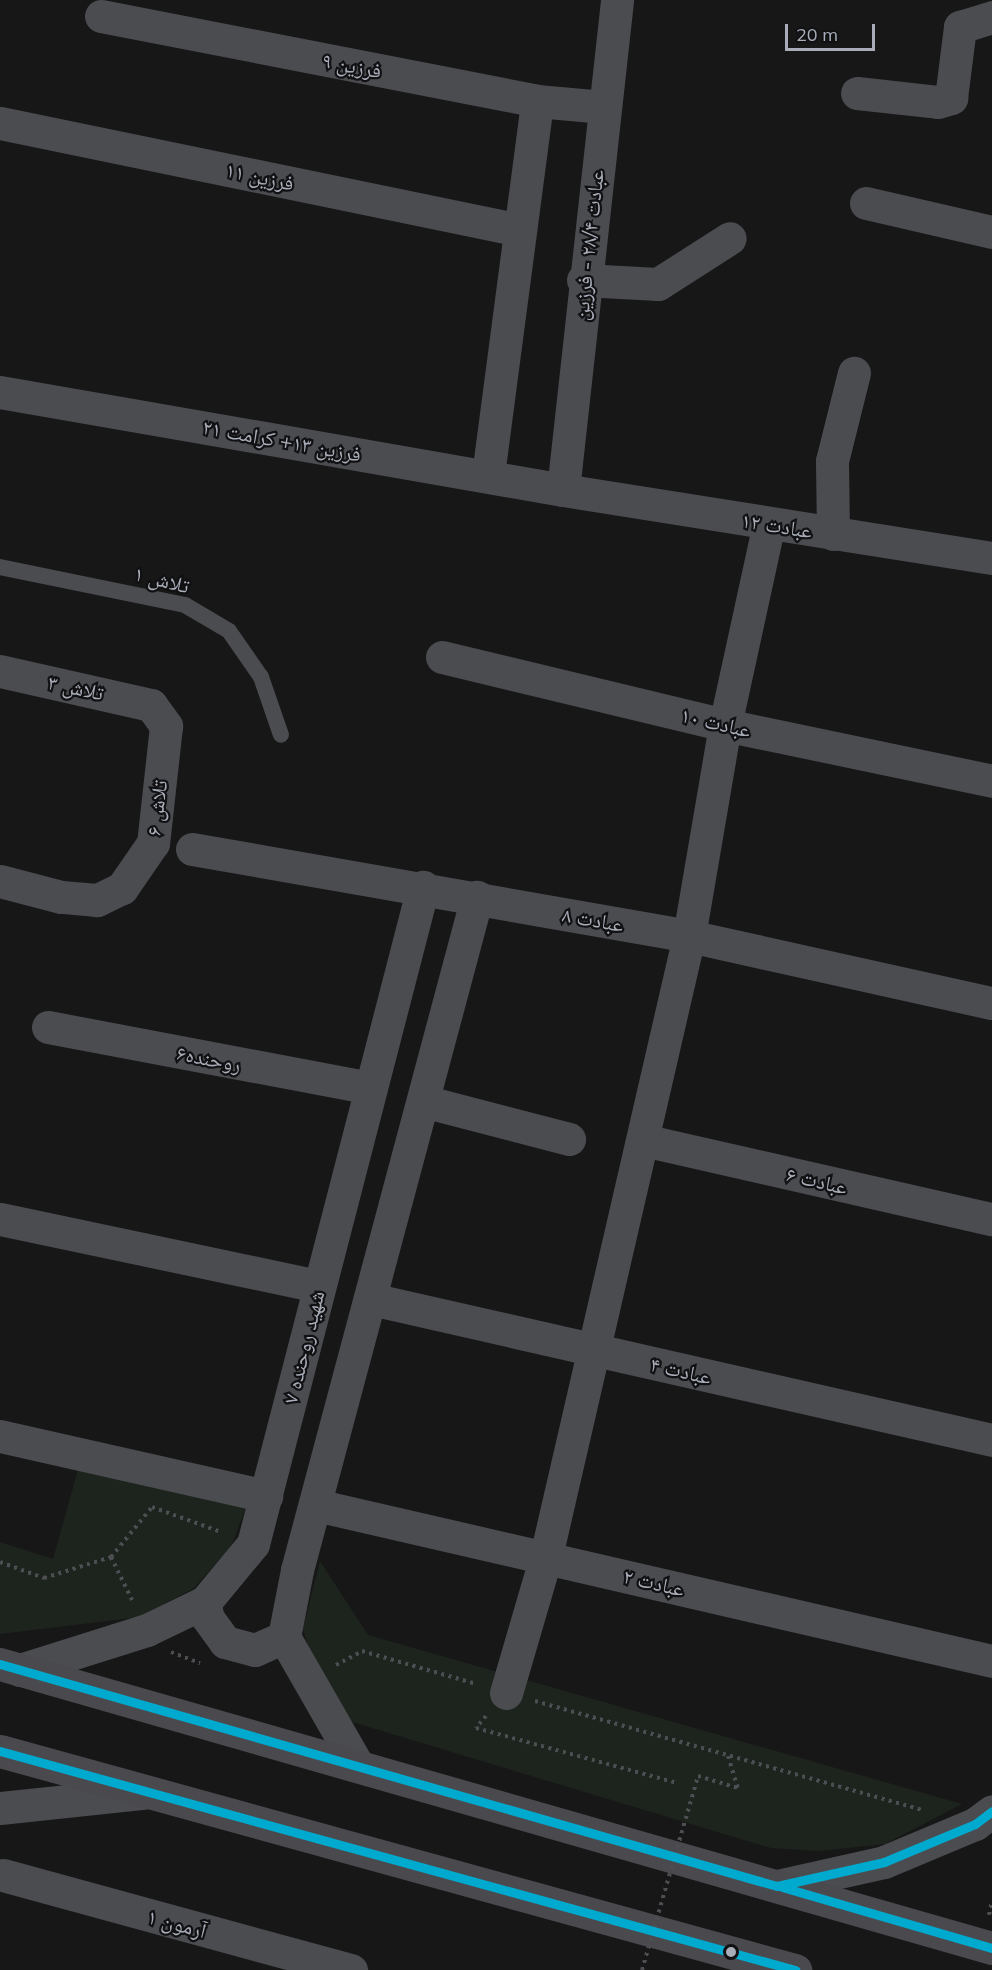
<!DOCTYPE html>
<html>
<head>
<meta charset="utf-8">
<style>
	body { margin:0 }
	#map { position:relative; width:992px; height:1970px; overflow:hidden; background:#171717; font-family:Mulish,"Noto Naskh Arabic",sans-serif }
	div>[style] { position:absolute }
	.green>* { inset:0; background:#1d241e }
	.path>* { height:4px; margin-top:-2px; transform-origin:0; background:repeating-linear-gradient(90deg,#4d4e52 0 3px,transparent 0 7.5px) }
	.service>* { height:16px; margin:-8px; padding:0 8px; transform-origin:8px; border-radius:8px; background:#4b4c50 }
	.minor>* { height:33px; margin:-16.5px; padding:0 16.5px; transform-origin:16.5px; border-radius:16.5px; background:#4b4c50 }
	.tertiary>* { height:33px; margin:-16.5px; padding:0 16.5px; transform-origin:16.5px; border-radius:16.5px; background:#4b4c50 }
	.secondary>* { height:33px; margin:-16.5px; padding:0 16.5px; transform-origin:16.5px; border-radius:16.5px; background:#4a4a4e }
	.path-bridge>* { height:4px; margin-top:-2px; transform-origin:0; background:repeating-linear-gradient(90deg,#4d4e52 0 3px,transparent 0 7.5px) }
	.bus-1>* { height:9px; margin:-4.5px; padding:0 4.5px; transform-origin:4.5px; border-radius:4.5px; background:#00a9ce }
	.dots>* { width:16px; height:16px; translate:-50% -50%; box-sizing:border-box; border:3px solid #111113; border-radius:50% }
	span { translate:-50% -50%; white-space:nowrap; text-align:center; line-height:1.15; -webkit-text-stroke:4.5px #111113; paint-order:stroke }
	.street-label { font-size:21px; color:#a8adb8 }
	.scale { position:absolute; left:785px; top:24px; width:90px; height:27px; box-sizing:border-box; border:3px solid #a8adb8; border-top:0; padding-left:8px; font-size:18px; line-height:21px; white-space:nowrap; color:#a8adb8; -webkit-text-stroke:4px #111113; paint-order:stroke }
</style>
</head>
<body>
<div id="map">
	<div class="green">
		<div style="clip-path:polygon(79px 1466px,247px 1504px,231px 1547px,194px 1588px,140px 1617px,0 1634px,0 1542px,53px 1559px)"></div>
		<div style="clip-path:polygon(320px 1561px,368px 1635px,962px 1804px,885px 1844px,819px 1851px,771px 1848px,352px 1722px,318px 1679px,303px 1629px)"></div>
	</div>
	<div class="path">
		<div style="left:111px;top:1557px;width:50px;rotate:63.9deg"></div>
		<div style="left:0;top:1562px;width:47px;rotate:20deg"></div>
		<div style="left:44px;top:1578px;width:70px;rotate:-17.4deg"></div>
		<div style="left:111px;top:1557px;width:65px;rotate:-50.6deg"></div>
		<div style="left:152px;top:1507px;width:73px;rotate:19.9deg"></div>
		<div style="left:171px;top:1652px;width:31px;rotate:21deg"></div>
		<div style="left:336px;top:1665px;width:30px;rotate:-28deg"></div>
		<div style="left:362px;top:1651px;width:119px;rotate:16.1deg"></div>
		<div style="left:535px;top:1701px;width:404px;rotate:15.7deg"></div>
		<div style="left:486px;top:1716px;width:16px;rotate:130deg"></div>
		<div style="left:476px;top:1728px;width:208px;rotate:15.3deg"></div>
		<div style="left:728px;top:1756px;width:34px;rotate:73deg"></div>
		<div style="left:698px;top:1776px;width:42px;rotate:16.7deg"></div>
		<div style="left:989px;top:1915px;width:14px;rotate:-78deg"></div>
	</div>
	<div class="service">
		<div style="left:0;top:567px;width:189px;rotate:11.6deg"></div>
		<div style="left:185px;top:605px;width:51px;rotate:30.6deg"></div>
		<div style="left:229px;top:631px;width:56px;rotate:55.2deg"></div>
		<div style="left:261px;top:677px;width:61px;rotate:71deg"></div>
	</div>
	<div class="minor">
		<div style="left:101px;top:16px;width:444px;rotate:11deg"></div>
		<div style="left:537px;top:101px;width:67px;rotate:5.1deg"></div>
		<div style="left:857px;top:93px;width:81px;rotate:6.3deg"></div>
		<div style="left:938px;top:102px;width:14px;rotate:-17deg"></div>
		<div style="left:951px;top:98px;width:72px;rotate:-82.8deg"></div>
		<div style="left:960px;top:27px;width:34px;rotate:-17deg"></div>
		<div style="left:0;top:123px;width:531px;rotate:11.63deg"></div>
		<div style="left:866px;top:203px;width:129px;rotate:13deg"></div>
		<div style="left:583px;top:280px;width:75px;rotate:3.1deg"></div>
		<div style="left:658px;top:284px;width:85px;rotate:-32.6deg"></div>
		<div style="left:0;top:392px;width:571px;rotate:9.87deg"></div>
		<div style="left:563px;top:490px;width:434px;rotate:9deg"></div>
		<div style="left:488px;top:475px;width:377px;rotate:-82.5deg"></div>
		<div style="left:563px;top:490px;width:493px;rotate:-83.7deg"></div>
		<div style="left:833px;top:534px;width:73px;rotate:-90.8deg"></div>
		<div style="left:832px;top:461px;width:91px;rotate:-76deg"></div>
		<div style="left:442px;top:657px;width:291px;rotate:13.5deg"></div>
		<div style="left:725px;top:725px;width:273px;rotate:11.8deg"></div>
		<div style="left:0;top:671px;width:155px;rotate:12.7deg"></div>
		<div style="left:151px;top:705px;width:26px;rotate:54deg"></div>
		<div style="left:166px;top:726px;width:118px;rotate:96.3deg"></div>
		<div style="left:153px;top:843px;width:55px;rotate:124.6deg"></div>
		<div style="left:122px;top:888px;width:28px;rotate:154deg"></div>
		<div style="left:97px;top:900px;width:36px;rotate:-175deg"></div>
		<div style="left:61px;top:897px;width:63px;rotate:-165.3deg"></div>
		<div style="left:192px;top:849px;width:505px;rotate:9.93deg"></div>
		<div style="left:689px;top:936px;width:310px;rotate:12.5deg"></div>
		<div style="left:48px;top:1027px;width:328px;rotate:10.7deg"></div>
		<div style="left:423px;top:1101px;width:151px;rotate:14.6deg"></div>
		<div style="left:643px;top:1140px;width:358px;rotate:12.8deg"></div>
		<div style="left:0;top:1219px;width:324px;rotate:11.9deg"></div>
		<div style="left:371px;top:1299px;width:637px;rotate:12.79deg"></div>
		<div style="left:0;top:1436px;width:273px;rotate:12.7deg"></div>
		<div style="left:316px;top:1505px;width:694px;rotate:12.99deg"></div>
		<div style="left:205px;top:1602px;width:15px;rotate:82deg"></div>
		<div style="left:207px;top:1617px;width:31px;rotate:54deg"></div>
		<div style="left:225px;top:1642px;width:31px;rotate:15deg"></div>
		<div style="left:255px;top:1650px;width:32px;rotate:-24deg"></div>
		<div style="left:20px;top:1670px;width:133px;rotate:-17.5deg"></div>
		<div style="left:147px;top:1630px;width:64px;rotate:-25.8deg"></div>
		<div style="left:205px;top:1602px;width:75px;rotate:-50.4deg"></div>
		<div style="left:253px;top:1544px;width:679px;rotate:-75.49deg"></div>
		<div style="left:506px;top:1693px;width:143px;rotate:-73.7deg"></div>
		<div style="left:546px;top:1556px;width:636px;rotate:-77.01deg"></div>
		<div style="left:689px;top:936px;width:214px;rotate:-80.3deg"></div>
		<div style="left:725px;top:725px;width:206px;rotate:-77.7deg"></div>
		<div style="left:358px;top:1766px;width:149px;rotate:-119.8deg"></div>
		<div style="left:284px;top:1637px;width:68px;rotate:-79deg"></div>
		<div style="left:297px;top:1570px;width:697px;rotate:-75.03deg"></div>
		<div style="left:0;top:1808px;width:144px;rotate:-6deg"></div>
		<div style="left:3px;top:1875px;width:361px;rotate:15.3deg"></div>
	</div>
	<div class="tertiary">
		<div style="left:777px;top:1886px;width:110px;rotate:-12.6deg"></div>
		<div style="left:884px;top:1862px;width:99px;rotate:-22.7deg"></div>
		<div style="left:975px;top:1824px;width:21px;rotate:-37deg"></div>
	</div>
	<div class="secondary">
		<div style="left:0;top:1664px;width:1032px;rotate:15.98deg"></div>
		<div style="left:0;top:1751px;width:825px;rotate:15.4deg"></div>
	</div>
	<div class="path-bridge">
		<div style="left:642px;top:1970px;width:202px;rotate:-73.9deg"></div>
	</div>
	<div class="bus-1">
		<div style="left:0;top:1664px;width:808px;rotate:15.95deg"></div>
		<div style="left:777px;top:1886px;width:110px;rotate:-12.6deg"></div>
		<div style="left:884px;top:1862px;width:99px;rotate:-22.7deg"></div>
		<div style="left:975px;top:1824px;width:21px;rotate:-37deg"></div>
		<div style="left:0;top:1751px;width:825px;rotate:15.4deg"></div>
		<div style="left:782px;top:1887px;width:219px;rotate:16.2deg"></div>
	</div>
	<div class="dots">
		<div style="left:731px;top:1952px;background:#a8adb8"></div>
	</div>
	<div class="street-label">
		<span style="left:352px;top:65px;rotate:11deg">فرزین ۹</span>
		<span style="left:260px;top:176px;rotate:12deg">فرزین ۱۱</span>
		<span style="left:588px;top:245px;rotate:-84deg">عبادت ۲۸/۴ - فرزین</span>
		<span style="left:282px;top:440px;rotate:10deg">فرزین ۱۳+ کرامت ۲۱</span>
		<span style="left:777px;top:525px;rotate:9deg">عبادت ۱۲</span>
		<span style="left:162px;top:579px;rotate:14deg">تلاش ۱</span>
		<span style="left:76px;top:687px;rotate:12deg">تلاش ۳</span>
		<span style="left:716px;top:722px;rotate:13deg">عبادت ۱۰</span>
		<span style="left:156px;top:808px;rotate:-83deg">تلاش ۶</span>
		<span style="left:593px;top:919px;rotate:10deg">عبادت ۸</span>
		<span style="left:209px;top:1058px;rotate:11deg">روحنده۶</span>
		<span style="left:817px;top:1180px;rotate:13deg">عبادت ۶</span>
		<span style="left:303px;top:1347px;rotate:-76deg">شهید روحنده ۷</span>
		<span style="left:681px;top:1370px;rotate:13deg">عبادت ۴</span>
		<span style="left:654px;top:1582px;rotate:13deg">عبادت ۲</span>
		<span style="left:177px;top:1923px;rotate:15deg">آرمون ۱</span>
	</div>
	<div class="scale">20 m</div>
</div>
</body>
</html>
